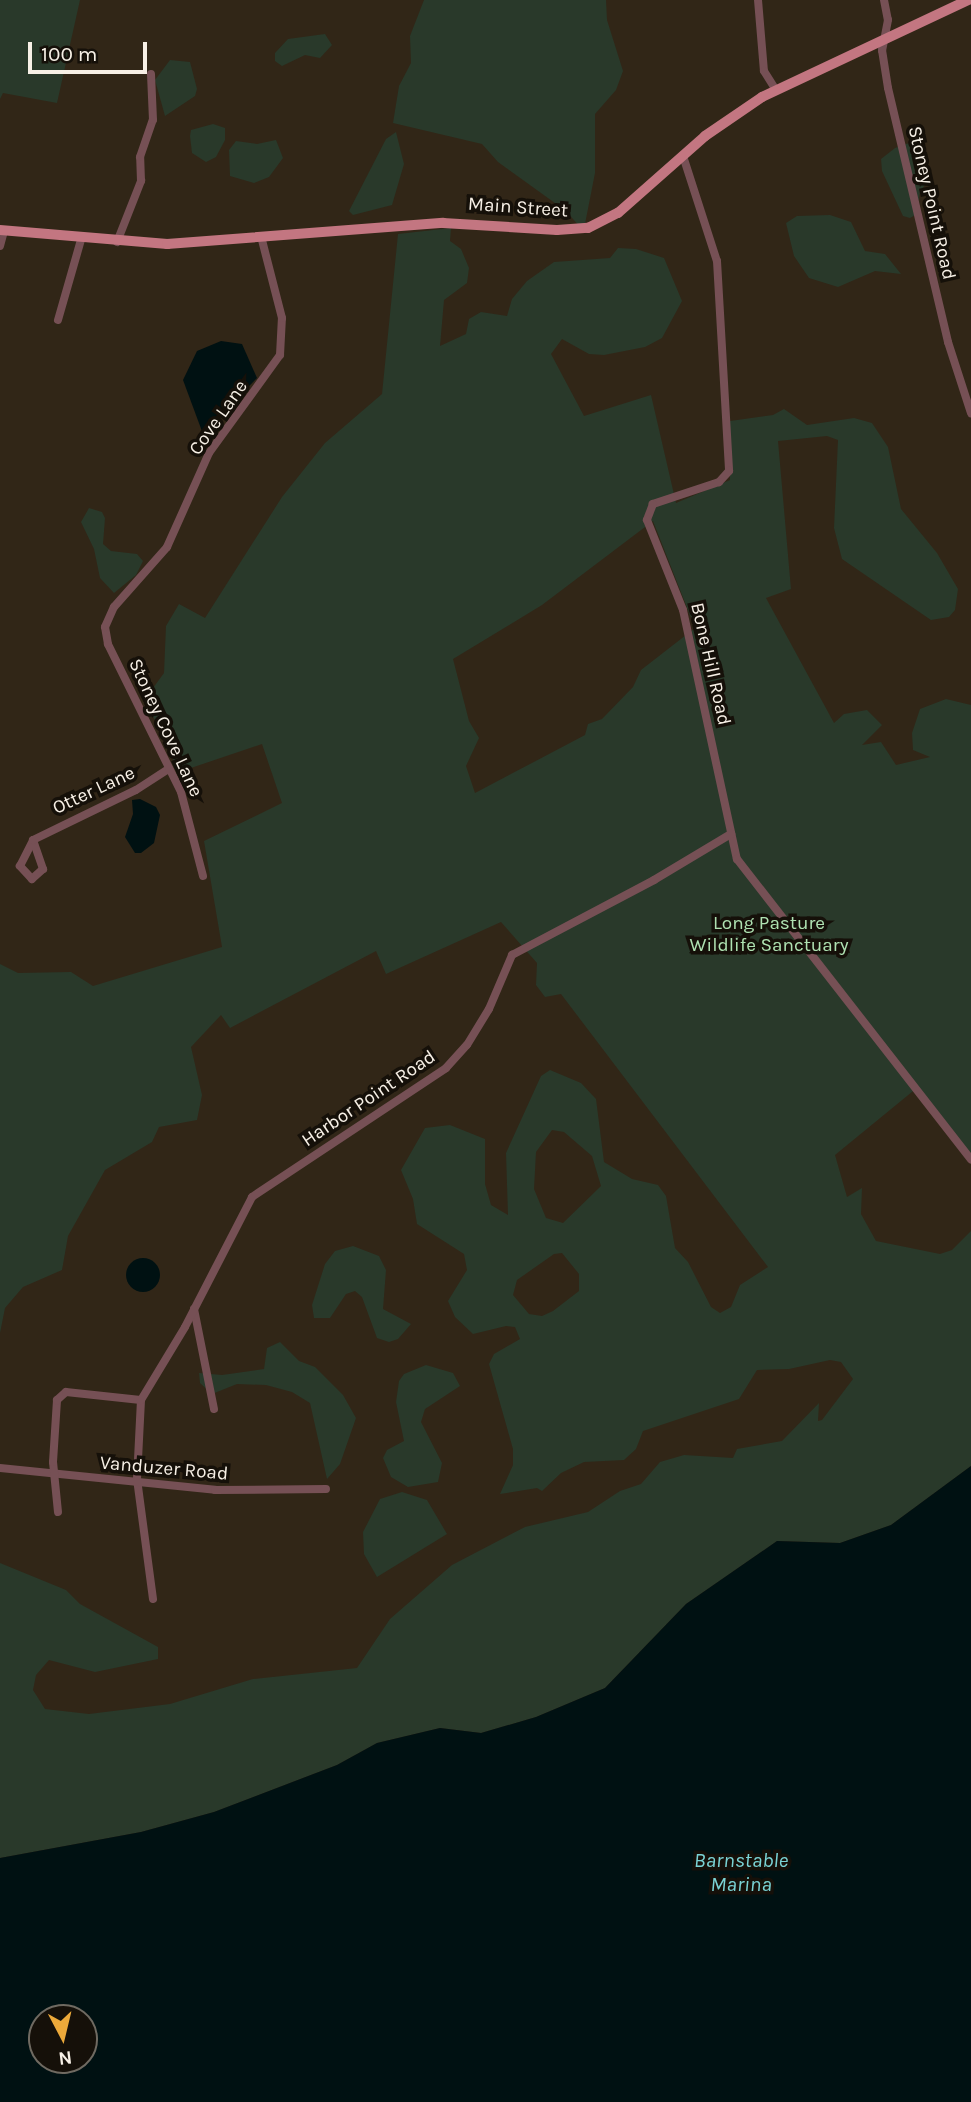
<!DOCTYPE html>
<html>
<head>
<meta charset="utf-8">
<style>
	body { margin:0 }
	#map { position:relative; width:971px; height:2102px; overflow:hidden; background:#312617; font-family:Karla,sans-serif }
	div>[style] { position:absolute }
	.green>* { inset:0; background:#29392a }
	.water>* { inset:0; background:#001112 }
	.round { border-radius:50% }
	.minor>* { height:8px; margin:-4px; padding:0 4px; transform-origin:4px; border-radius:4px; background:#765055 }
	.major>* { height:10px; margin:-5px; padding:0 5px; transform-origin:5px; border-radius:5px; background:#c37681 }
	span { translate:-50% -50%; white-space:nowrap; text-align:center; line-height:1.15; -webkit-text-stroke:7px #151009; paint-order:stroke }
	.street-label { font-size:19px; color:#f7f0e6 }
	.park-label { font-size:19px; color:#afe2b2 }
	.water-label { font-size:21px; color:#7ad3d5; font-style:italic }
	.north { position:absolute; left:28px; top:2004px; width:70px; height:70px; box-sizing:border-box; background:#151009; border:2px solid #6f6a61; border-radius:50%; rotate:173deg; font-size:19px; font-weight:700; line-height:28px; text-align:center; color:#f7f0e6 }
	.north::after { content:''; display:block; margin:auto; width:24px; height:32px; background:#eca93a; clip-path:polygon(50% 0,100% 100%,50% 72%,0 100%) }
	.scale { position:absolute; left:28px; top:42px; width:119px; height:32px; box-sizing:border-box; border:4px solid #f7f0e6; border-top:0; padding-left:9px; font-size:21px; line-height:24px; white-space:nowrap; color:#f7f0e6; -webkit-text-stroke:5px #151009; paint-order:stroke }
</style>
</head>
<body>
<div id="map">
	<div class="green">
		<div style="clip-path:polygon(0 0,80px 0,57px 103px,3px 93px,0 99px)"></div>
		<div style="clip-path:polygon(424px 0,606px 0,607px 20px,623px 71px,616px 90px,595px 114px,595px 173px,585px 224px,580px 227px,566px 211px,498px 162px,482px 144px,393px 123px,399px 86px,411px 63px,410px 36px)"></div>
		<div style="clip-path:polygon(325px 34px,332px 45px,320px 58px,305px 55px,282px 66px,275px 61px,275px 53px,288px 39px)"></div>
		<div style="clip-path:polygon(170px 60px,190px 62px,197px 89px,195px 96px,165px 116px,155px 80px)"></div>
		<div style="clip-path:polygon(213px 124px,225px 128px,225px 140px,216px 157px,206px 162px,192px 153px,190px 136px,191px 130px)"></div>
		<div style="clip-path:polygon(396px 132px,404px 164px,392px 205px,353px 215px,349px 211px,386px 139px)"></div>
		<div style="clip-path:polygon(276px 140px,283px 158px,269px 177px,254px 183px,230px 176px,229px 150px,236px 141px,257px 144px)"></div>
		<div style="clip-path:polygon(912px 142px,922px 145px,927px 183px,920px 191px,917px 214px,910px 218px,903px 216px,882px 171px,881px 159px,895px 148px)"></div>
		<div style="clip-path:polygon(830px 215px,851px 222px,865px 251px,885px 254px,901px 274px,875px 271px,838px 287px,809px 278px,794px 256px,786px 223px,797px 216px)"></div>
		<div style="clip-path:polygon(evenodd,451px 228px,450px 241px,461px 249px,469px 268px,467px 283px,444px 300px,440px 346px,466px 334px,469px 319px,481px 312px,507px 316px,512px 299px,527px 281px,554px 262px,610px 258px,618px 248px,636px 249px,664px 258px,682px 301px,662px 338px,645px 347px,604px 355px,589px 354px,562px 339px,551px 354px,584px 416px,651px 395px,676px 503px,730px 480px,730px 421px,773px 415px,784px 409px,807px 425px,854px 418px,872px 423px,888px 447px,901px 509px,937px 553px,958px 589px,955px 610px,949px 617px,931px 620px,842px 559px,834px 528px,838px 440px,827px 436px,778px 441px,791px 589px,766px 598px,834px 723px,844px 714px,867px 710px,882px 725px,862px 745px,881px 742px,896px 765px,930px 757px,913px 750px,912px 733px,920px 709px,946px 699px,971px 705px,971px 1155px,918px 1087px,835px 1155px,847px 1197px,862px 1188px,861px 1214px,876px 1241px,940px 1254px,952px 1250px,971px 1231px,971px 1466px,891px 1525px,840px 1543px,777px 1541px,686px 1604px,605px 1688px,536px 1717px,481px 1733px,440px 1728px,377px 1743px,337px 1765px,214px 1812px,141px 1832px,0 1858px,0 1563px,66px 1590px,80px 1604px,158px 1647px,158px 1659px,95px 1672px,49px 1660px,36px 1675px,33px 1690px,45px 1709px,89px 1714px,170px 1704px,253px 1679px,357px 1668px,390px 1619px,452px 1565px,525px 1527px,588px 1512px,620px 1491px,641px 1484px,660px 1462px,684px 1455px,733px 1458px,737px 1449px,782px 1441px,819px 1403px,818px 1421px,822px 1420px,853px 1379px,841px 1362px,830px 1360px,789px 1369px,757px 1370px,739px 1399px,643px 1431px,636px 1449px,624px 1460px,584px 1462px,561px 1473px,542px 1491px,537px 1488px,500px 1494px,513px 1465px,513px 1449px,489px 1364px,494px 1354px,520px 1339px,515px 1327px,506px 1326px,473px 1334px,455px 1317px,448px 1301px,467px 1270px,464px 1254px,417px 1224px,413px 1199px,401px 1170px,425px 1128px,450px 1125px,485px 1139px,485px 1184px,491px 1205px,508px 1215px,506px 1153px,541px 1076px,550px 1070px,581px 1083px,596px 1099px,604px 1162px,632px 1179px,658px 1185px,666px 1196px,675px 1248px,688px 1262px,711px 1307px,720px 1313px,731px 1307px,740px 1285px,768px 1267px,561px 994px,545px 997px,536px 985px,537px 963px,501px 922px,386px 974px,376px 951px,230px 1028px,221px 1015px,191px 1047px,202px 1095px,197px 1120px,159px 1127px,152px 1142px,105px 1170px,68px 1236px,62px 1270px,23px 1287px,5px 1308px,0 1333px,0 964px,18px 973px,71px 972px,93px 986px,222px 947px,204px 841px,282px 803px,262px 744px,179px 772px,145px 699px,164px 673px,166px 626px,179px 604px,205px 618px,282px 497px,325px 443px,382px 394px,398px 234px,451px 228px,653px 521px,695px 628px,641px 670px,633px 687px,602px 719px,588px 724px,585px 735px,475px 793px,466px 766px,479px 738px,469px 721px,453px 659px,542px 605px,653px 521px,451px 228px,552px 1130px,564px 1132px,592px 1156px,601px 1186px,563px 1223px,546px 1218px,534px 1189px,536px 1152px,552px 1130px,451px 228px,562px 1253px,579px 1274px,579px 1291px,553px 1311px,542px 1316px,529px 1314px,513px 1295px,517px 1280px,554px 1254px,562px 1253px)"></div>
		<div style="clip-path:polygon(89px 508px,102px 512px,105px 518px,103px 544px,111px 551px,137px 554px,143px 561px,136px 575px,114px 593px,100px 578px,94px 549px,81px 522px)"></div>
		<div style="clip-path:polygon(353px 1246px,379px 1256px,386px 1270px,383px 1309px,411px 1324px,398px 1339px,389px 1342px,377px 1338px,362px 1297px,355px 1291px,346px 1294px,330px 1318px,314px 1318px,312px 1305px,325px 1264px,335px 1251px)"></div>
		<div style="clip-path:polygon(280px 1342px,299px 1361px,315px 1367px,343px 1395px,356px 1418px,340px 1464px,327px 1479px,310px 1403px,292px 1392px,266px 1385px,237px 1384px,212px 1394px,200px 1383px,199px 1373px,222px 1375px,264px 1369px,267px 1348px)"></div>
		<div style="clip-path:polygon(426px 1365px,453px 1373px,460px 1386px,425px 1409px,421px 1422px,442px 1463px,438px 1482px,408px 1487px,391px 1477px,383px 1458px,387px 1450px,404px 1441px,396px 1402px,399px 1381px,404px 1374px)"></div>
		<div style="clip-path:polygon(402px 1492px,427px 1500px,447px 1534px,377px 1577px,364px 1554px,363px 1532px,380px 1499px)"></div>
	</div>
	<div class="water">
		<div style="clip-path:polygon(221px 341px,242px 344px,257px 378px,203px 434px,183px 380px,197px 351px)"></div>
		<div style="clip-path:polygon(140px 799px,156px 807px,160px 815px,154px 843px,141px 853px,135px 853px,125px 837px,133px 814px,132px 800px)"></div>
		<div class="round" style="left:126px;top:1258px;width:34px;height:34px"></div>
		<div style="clip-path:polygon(evenodd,971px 1466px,971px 2102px,0 2102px,0 1858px,141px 1832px,214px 1812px,337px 1765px,377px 1743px,440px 1728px,481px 1733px,536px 1717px,605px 1688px,686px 1604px,777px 1541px,840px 1543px,891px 1525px,971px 1466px,42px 2018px,84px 2018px,84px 2060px,42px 2060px,42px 2018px)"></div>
	</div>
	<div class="minor">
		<div style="left:758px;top:0;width:71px;rotate:85.2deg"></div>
		<div style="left:764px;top:71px;width:22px;rotate:58deg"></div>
		<div style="left:884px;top:0;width:20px;rotate:79deg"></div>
		<div style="left:888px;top:20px;width:31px;rotate:101deg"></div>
		<div style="left:882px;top:50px;width:38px;rotate:81deg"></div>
		<div style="left:888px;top:88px;width:261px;rotate:76.7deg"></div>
		<div style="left:948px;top:342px;width:75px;rotate:72.1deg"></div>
		<div style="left:683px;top:156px;width:110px;rotate:72.1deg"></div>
		<div style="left:717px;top:261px;width:210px;rotate:86.7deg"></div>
		<div style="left:729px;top:471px;width:15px;rotate:132deg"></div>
		<div style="left:719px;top:482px;width:70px;rotate:161.6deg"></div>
		<div style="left:653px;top:504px;width:17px;rotate:111deg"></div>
		<div style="left:647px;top:520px;width:97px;rotate:68.2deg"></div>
		<div style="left:683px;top:610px;width:255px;rotate:77.8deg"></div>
		<div style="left:737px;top:859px;width:381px;rotate:52.1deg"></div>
		<div style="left:117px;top:242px;width:66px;rotate:-68.5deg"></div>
		<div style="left:141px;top:181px;width:24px;rotate:-92deg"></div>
		<div style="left:140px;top:157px;width:39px;rotate:-71deg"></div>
		<div style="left:153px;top:120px;width:46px;rotate:-92.5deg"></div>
		<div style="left:0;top:246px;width:16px;rotate:-75deg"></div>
		<div style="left:58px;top:320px;width:83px;rotate:-74deg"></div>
		<div style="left:33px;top:840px;width:31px;rotate:71deg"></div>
		<div style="left:43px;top:869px;width:15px;rotate:138deg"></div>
		<div style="left:32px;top:879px;width:18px;rotate:-133deg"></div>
		<div style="left:20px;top:866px;width:29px;rotate:-63deg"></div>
		<div style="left:33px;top:840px;width:114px;rotate:-25.9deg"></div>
		<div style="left:136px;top:790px;width:37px;rotate:-33deg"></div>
		<div style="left:203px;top:876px;width:87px;rotate:-104.7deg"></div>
		<div style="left:181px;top:792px;width:165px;rotate:-116.3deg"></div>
		<div style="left:108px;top:644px;width:17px;rotate:-100deg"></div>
		<div style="left:105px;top:627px;width:22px;rotate:-66deg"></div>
		<div style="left:114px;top:607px;width:80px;rotate:-48.5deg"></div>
		<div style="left:167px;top:547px;width:103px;rotate:-65.9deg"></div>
		<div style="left:209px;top:453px;width:121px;rotate:-54.1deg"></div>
		<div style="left:280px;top:355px;width:37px;rotate:-87deg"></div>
		<div style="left:282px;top:318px;width:81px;rotate:-104.4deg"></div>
		<div style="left:194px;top:1309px;width:102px;rotate:78.7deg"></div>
		<div style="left:141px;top:1400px;width:79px;rotate:92.9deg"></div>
		<div style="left:137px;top:1479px;width:121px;rotate:82.4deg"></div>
		<div style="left:0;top:1468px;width:216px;rotate:5.8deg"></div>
		<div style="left:215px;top:1490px;width:111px;rotate:-0.5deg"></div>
		<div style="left:58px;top:1512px;width:50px;rotate:-95.7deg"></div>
		<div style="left:53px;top:1462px;width:62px;rotate:-86.3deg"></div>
		<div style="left:57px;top:1400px;width:12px;rotate:-42deg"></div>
		<div style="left:66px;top:1392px;width:75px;rotate:6.1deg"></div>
		<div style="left:141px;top:1400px;width:85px;rotate:-58.9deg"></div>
		<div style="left:185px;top:1327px;width:146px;rotate:-62.7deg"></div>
		<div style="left:252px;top:1197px;width:233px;rotate:-33.6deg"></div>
		<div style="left:446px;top:1068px;width:31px;rotate:-48deg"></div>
		<div style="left:467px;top:1045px;width:42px;rotate:-58.6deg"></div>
		<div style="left:489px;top:1009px;width:59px;rotate:-66.9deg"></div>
		<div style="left:512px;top:955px;width:161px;rotate:-27.8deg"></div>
		<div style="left:654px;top:880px;width:90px;rotate:-30.9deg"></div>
	</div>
	<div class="major">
		<div style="left:0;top:230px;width:168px;rotate:4.8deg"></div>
		<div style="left:167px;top:244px;width:277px;rotate:-4.4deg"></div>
		<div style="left:443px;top:223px;width:114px;rotate:3.5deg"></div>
		<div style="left:557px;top:230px;width:31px;rotate:-4deg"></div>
		<div style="left:588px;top:228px;width:34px;rotate:-27deg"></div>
		<div style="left:618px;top:213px;width:116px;rotate:-41.5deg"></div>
		<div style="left:705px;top:136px;width:69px;rotate:-34.4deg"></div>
		<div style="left:762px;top:97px;width:228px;rotate:-25.2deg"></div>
	</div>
	<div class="street-label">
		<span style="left:931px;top:203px;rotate:77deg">Stoney Point Road</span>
		<span style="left:518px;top:208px;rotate:4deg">Main Street</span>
		<span style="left:219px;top:418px;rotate:-55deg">Cove Lane</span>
		<span style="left:710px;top:664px;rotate:77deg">Bone Hill Road</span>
		<span style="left:165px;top:728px;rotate:65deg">Stoney Cove Lane</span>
		<span style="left:94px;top:791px;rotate:-25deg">Otter Lane</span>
		<span style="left:369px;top:1099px;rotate:-34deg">Harbor Point Road</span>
		<span style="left:164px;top:1469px;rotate:5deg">Vanduzer Road</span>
	</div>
	<div class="park-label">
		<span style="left:769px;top:935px">Long Pasture<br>Wildlife Sanctuary</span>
	</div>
	<div class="water-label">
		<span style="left:741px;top:1872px">Barnstable<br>Marina</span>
	</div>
	<div class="north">N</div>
	<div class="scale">100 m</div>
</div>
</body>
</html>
